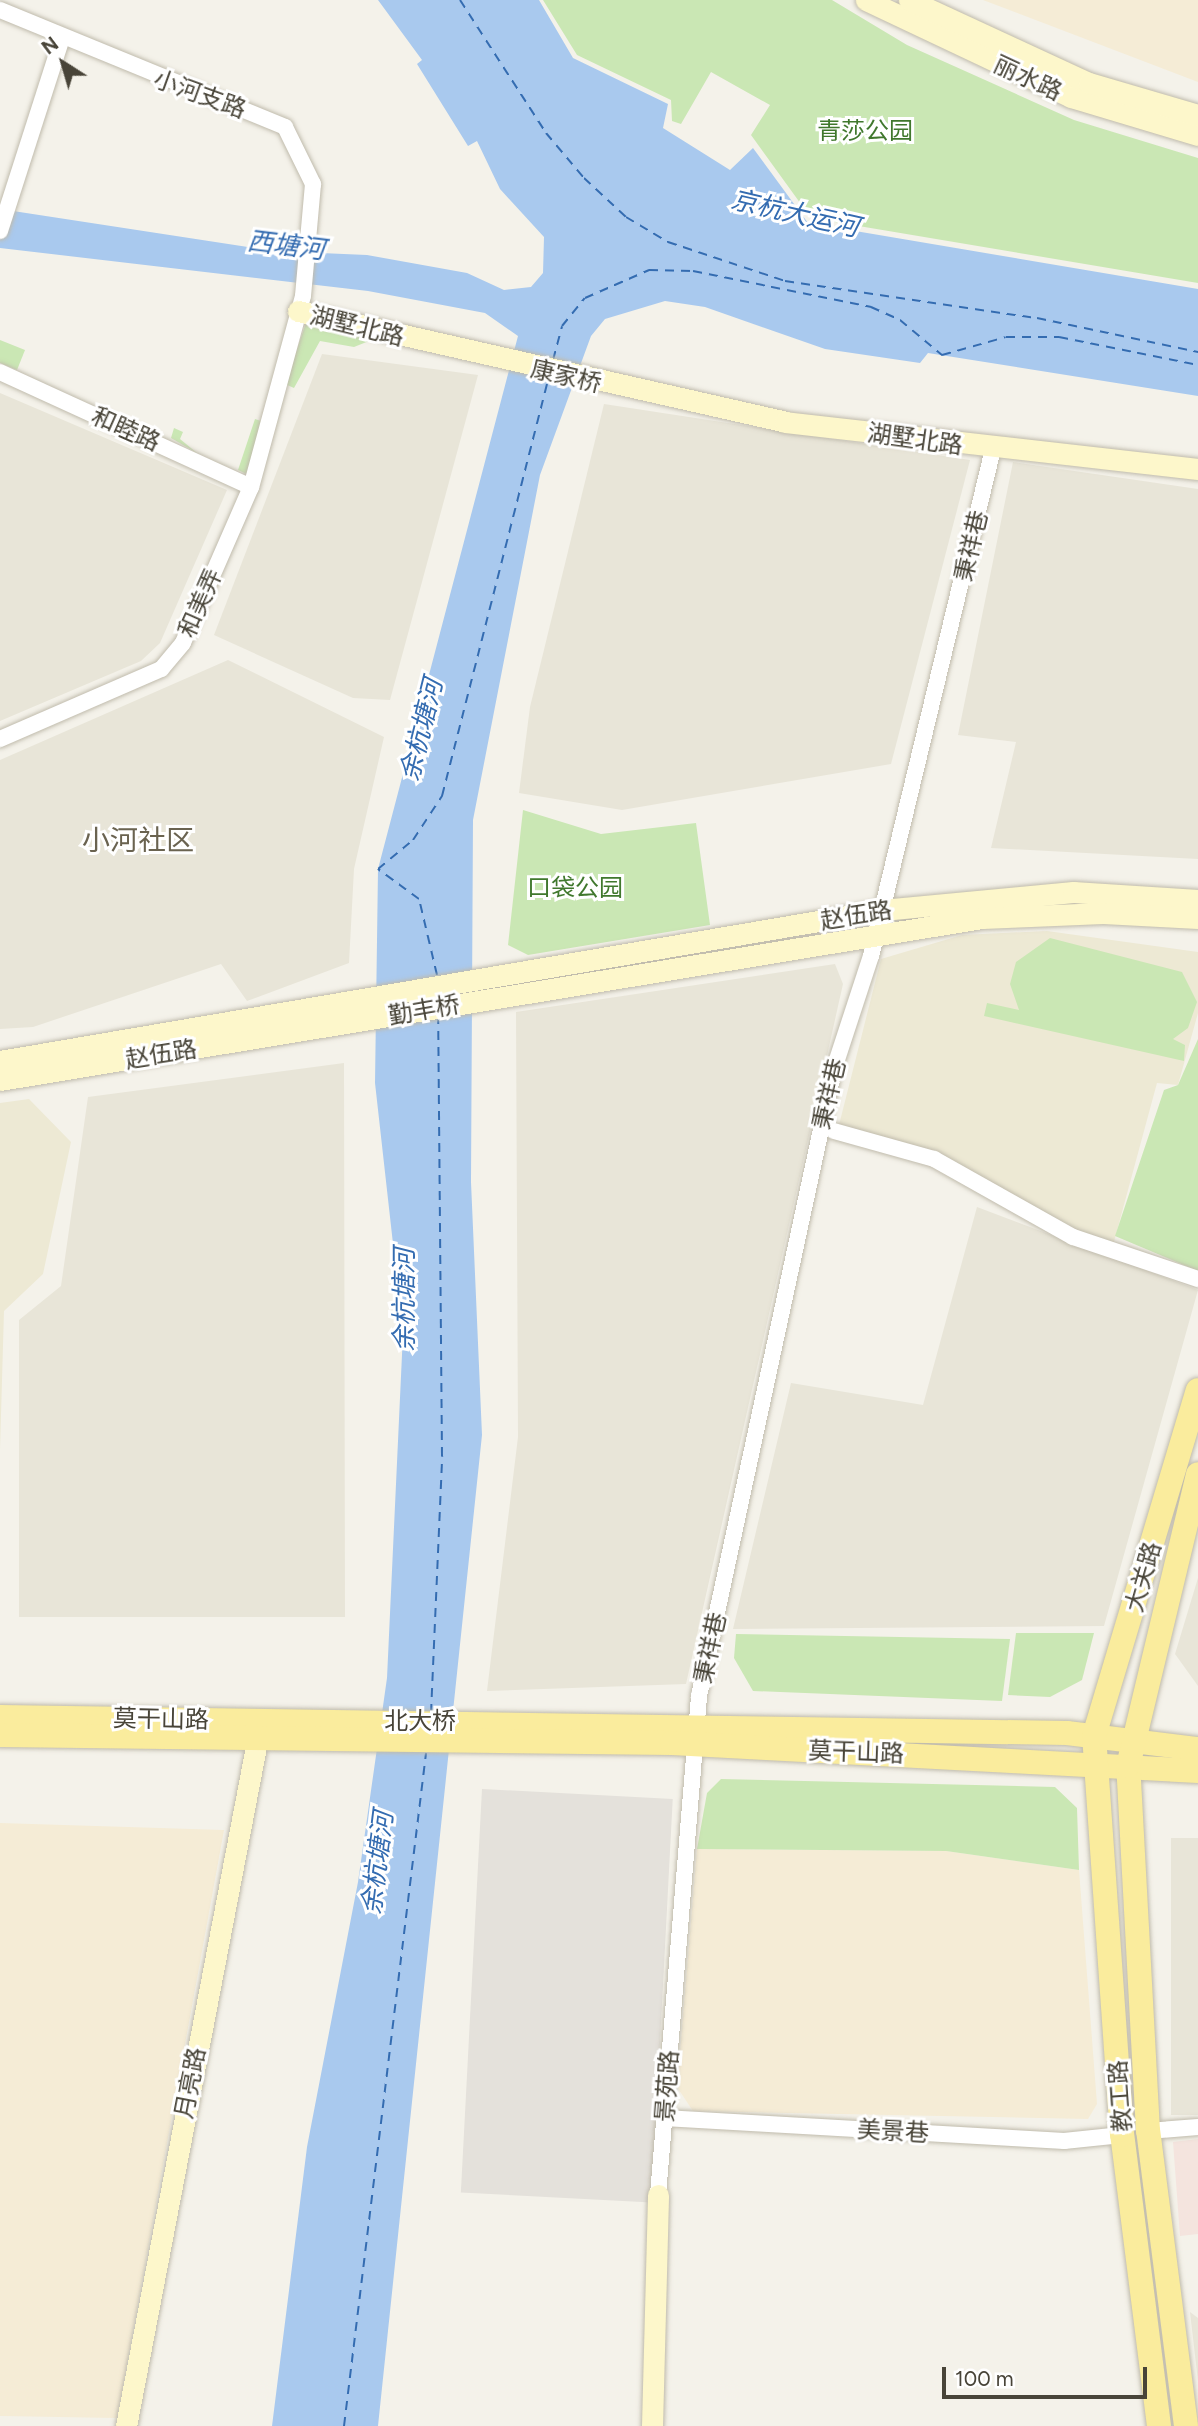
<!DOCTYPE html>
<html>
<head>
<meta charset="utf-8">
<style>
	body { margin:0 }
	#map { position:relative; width:1198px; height:2426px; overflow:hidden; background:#f4f2ea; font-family:Figtree,"Noto Sans SC",sans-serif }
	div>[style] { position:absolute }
	.residential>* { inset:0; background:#e8e5d8; transform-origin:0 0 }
	.commercial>* { inset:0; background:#f5ecd6 }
	.industrial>* { inset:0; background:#e4e1db; transform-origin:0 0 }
	.education>* { inset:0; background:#ede9d4 }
	.medical>* { inset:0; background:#f4e4de }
	.green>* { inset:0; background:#cae7b4 }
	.water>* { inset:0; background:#a9c9ee }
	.ferry>* { height:2px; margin-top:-1px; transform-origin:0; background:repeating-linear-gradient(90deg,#346cb1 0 9px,transparent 0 16px) }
	.roads { filter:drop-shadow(0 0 2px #c0bbac) drop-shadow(0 0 2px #c0bbac) }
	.street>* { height:16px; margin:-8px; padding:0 8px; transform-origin:8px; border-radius:8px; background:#fff }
	.secondary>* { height:21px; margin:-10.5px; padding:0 10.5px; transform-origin:10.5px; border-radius:10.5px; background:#fdf7cb }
	.primary>* { height:24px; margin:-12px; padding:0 12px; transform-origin:12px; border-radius:12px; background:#faec9d }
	span { translate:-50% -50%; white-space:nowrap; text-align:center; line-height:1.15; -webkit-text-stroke:6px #fff; paint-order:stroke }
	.street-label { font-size:24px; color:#484438 }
	.park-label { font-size:24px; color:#40782d }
	.water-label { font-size:26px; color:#346cb1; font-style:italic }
	.quarter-label { font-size:28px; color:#6a6350 }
	.north { position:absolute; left:28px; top:28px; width:70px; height:70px; -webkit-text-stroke:5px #fff; paint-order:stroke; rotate:323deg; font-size:19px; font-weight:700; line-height:28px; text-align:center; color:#484438 }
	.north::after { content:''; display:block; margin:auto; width:24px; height:32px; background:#484438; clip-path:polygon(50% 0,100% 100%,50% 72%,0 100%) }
	.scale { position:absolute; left:942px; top:2367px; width:205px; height:32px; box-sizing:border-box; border:4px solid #484438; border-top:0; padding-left:9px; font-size:21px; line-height:24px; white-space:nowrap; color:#484438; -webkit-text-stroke:5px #fff; paint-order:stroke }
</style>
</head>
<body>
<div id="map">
	<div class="residential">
		<div style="clip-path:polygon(322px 354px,478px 375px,390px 700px,353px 698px,214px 635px)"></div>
		<div style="clip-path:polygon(0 393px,227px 490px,160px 643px,141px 661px,0 721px)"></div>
		<div style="clip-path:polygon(604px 404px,970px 460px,891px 764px,622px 810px,519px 793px,530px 707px)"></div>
		<div style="clip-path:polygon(1013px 462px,1198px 489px,1198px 859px,991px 848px,1016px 742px,958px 735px)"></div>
		<div style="clip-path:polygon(228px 660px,384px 737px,354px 869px,349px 963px,247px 1001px,221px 964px,33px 1027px,0 1029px,0 760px)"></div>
		<div style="clip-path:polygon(835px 964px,843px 984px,686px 1684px,487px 1691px,518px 1437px,516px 1012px)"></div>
		<div style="clip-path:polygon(344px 1063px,345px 1617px,19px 1617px,19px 1320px,61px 1286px,88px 1097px)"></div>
		<div style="clip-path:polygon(977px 1207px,1198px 1290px,1104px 1626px,733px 1629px,791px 1383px,923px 1405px)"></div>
		<div style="clip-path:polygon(1198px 1578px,1198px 1686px,1175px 1654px)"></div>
		<div style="left:1198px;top:1838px;width:277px;height:27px;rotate:90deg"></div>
		<div style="clip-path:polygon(1190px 2312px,1198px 2318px,1198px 2381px)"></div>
	</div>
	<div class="commercial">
		<div style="clip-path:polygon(983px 0,1198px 0,1198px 82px)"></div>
		<div style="clip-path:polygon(0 1823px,224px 1830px,117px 2418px,0 2416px)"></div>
		<div style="clip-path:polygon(697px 1849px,946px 1851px,1079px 1870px,1097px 2104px,1088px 2119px,693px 2111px,677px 2087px)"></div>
	</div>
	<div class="industrial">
		<div style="left:482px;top:1789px;width:191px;height:404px;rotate:3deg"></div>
	</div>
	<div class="education">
		<div style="clip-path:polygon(1047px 931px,1198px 952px,1198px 1013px,1178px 1085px,1157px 1083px,1112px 1249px,839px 1125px,881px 959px,962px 935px)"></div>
		<div style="clip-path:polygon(29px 1099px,71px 1142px,43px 1274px,4px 1311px,0 1450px,0 1103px)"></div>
	</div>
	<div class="medical">
		<div style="clip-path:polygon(1198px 2139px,1198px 2234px,1180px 2236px,1173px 2142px)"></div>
	</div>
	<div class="green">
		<div style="clip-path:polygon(543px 0,832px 0,907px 45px,1074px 120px,1198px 158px,1198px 283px,811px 218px,751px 135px,770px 105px,711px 72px,681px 124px,672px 121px,671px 100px,577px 55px)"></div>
		<div style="clip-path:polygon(306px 323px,368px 335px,369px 341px,354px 347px,320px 341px,294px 388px,285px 384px)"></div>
		<div style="clip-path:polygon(0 340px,25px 350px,17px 370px,0 363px)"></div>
		<div style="clip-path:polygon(255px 419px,261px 421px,251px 476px,238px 470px)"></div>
		<div style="clip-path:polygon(174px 428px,183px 432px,180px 439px,197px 453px,171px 438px)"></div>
		<div style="clip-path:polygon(523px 810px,601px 834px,696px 823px,710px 925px,528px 955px,508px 945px)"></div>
		<div style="clip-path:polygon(1050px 938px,1182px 972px,1197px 1002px,1188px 1028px,1173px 1039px,1185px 1045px,1184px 1061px,984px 1016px,987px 1003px,1019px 1010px,1010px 984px,1016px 962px)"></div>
		<div style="clip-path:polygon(1198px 1039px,1198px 1271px,1115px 1236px,1164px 1090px,1178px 1085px)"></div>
		<div style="clip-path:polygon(1016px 1633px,1094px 1633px,1082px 1680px,1050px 1697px,1008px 1695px)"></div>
		<div style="clip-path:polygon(736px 1634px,1010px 1639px,1002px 1701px,753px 1691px,734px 1658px)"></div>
		<div style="clip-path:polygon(721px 1779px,1055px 1787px,1077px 1808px,1079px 1870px,946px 1851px,697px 1849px,707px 1793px)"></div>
	</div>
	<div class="water">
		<div style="clip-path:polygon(378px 0,539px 0,573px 58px,668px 104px,663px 128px,730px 170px,753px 148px,808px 223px,1198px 289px,1198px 396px,928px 353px,920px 363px,825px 349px,705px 307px,665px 301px,605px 319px,591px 336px,540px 475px,473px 820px,471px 1182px,482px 1435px,378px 2426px,272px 2426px,307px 2147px,358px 1882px,387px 1678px,403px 1333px,375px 1083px,378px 869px,518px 336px,485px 313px,368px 291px,0 248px,0 209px,274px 251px,367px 255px,467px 273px,504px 290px,531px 287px,543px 273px,544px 237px,500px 189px,477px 141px,468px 146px,417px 64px,422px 60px)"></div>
	</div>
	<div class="ferry">
		<div style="left:460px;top:0;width:158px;rotate:57.1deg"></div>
		<div style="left:546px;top:133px;width:59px;rotate:49.8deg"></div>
		<div style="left:584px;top:178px;width:57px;rotate:42.9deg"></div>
		<div style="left:626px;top:217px;width:49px;rotate:30.8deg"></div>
		<div style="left:668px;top:242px;width:123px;rotate:18.4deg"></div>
		<div style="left:785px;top:281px;width:255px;rotate:8.4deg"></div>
		<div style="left:1037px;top:318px;width:165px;rotate:11.9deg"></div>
		<div style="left:553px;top:360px;width:35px;rotate:-75deg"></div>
		<div style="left:562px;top:326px;width:36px;rotate:-51deg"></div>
		<div style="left:585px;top:298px;width:70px;rotate:-23.6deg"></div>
		<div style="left:649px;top:270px;width:44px;rotate:1.3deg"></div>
		<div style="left:693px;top:271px;width:182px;rotate:11.4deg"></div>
		<div style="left:871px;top:307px;width:32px;rotate:24deg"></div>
		<div style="left:900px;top:320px;width:55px;rotate:39.8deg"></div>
		<div style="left:942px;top:355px;width:66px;rotate:-15.7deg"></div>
		<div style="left:1006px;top:337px;width:53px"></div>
		<div style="left:1059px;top:337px;width:142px;rotate:11.4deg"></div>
		<div style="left:437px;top:975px;width:78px;rotate:-103.3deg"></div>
		<div style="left:419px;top:899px;width:51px;rotate:-143.8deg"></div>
		<div style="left:378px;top:869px;width:45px;rotate:-39.6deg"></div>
		<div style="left:413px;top:840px;width:53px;rotate:-56.6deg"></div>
		<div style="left:442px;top:796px;width:430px;rotate:-75.7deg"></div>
		<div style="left:431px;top:1713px;width:257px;rotate:-87.5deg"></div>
		<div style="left:442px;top:1456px;width:437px;rotate:-90.5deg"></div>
		<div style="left:344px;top:2426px;width:678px;rotate:-83.05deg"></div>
	</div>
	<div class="roads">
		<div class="street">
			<div style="left:0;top:10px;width:308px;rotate:22.3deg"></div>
			<div style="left:285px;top:127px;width:64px;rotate:63.8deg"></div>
			<div style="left:313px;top:184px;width:112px;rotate:95.1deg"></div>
			<div style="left:303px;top:296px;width:198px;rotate:105.2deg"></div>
			<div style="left:251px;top:487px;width:170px;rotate:113.6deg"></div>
			<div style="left:183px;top:643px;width:34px;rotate:130deg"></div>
			<div style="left:161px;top:669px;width:176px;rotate:156.5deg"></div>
			<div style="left:0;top:231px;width:203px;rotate:-72.2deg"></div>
			<div style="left:0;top:372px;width:276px;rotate:24.6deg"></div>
			<div style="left:834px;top:1131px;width:104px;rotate:15.6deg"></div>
			<div style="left:934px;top:1159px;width:159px;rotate:29.3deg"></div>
			<div style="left:1073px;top:1237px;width:132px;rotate:18.6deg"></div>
			<div style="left:664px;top:2118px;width:401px;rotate:3.3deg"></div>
			<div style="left:1064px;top:2141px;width:58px;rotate:-5.9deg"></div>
			<div style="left:1148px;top:2131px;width:50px;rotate:-4.6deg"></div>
			<div style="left:658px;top:2195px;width:501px;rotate:-85.3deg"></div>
			<div style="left:699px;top:1696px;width:641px;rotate:-77.85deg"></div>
			<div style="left:834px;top:1069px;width:119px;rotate:-71.9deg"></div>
			<div style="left:871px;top:956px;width:521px;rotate:-76.47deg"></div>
		</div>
		<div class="secondary">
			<div style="left:866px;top:0;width:227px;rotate:25.3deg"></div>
			<div style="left:1071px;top:97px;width:133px;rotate:16.7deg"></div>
			<div style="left:909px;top:0;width:198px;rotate:24.8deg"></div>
			<div style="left:1089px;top:83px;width:114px;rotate:16.4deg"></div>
			<div style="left:298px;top:311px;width:499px;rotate:12.8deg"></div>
			<div style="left:785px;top:422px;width:416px;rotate:6.5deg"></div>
			<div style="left:0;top:1061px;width:895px;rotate:-9.71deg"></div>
			<div style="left:882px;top:910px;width:192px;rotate:-5.4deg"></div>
			<div style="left:1073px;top:892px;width:125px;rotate:3.7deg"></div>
			<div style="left:0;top:1080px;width:995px;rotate:-9.37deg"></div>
			<div style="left:982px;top:918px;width:121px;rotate:-2.4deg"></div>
			<div style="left:1103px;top:913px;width:95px;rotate:3deg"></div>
			<div style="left:126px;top:2426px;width:697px;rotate:-79.17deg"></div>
			<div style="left:652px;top:2426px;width:231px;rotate:-88.5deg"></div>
		</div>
		<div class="primary">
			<div style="left:0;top:1717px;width:1067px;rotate:0.86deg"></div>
			<div style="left:1067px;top:1733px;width:132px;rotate:7deg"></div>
			<div style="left:0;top:1735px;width:672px;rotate:0.68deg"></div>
			<div style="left:672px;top:1743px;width:527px;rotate:3.05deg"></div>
			<div style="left:1159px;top:2426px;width:293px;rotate:-97.2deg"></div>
			<div style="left:1122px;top:2135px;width:400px;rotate:-94deg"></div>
			<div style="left:1094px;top:1736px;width:361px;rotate:-73.3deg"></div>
			<div style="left:1186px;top:2426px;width:297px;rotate:-97.3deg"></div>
			<div style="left:1148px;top:2131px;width:366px;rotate:-93.1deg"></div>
			<div style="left:1128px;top:1766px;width:300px;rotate:-76.5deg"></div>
		</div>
	</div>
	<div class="street-label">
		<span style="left:1028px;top:78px;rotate:25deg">丽水路</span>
		<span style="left:200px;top:94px;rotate:20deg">小河支路</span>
		<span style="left:357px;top:326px;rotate:14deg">湖墅北路</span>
		<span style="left:566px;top:376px;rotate:13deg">康家桥</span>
		<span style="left:126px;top:429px;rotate:24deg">和睦路</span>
		<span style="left:915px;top:439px;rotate:8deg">湖墅北路</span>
		<span style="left:971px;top:546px;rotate:-77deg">秉祥巷</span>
		<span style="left:200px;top:603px;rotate:-66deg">和美弄</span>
		<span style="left:856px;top:915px;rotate:-9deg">赵伍路</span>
		<span style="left:424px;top:1010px;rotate:-10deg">勤丰桥</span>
		<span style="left:161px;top:1054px;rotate:-9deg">赵伍路</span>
		<span style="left:829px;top:1094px;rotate:-77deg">秉祥巷</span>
		<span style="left:1143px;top:1577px;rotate:-74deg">大关路</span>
		<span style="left:710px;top:1648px;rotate:-78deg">秉祥巷</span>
		<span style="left:161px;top:1719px;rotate:1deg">莫干山路</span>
		<span style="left:420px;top:1721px">北大桥</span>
		<span style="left:856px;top:1752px;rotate:2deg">莫干山路</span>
		<span style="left:190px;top:2083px;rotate:-79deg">月亮路</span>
		<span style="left:667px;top:2086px;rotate:-86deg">景苑路</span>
		<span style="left:1120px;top:2096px;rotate:-94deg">教工路</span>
		<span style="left:893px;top:2131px;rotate:3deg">美景巷</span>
	</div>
	<div class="park-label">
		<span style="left:865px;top:131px">青莎公园</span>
		<span style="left:575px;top:888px">口袋公园</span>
	</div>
	<div class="water-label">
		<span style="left:795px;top:214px;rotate:13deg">京杭大运河</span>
		<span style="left:286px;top:246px;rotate:7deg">西塘河</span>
		<span style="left:422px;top:730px;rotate:-76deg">余杭塘河</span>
		<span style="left:405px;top:1300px;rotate:-90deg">余杭塘河</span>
		<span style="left:378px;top:1863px;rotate:-83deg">余杭塘河</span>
	</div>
	<div class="quarter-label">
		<span style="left:138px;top:840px">小河社区</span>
	</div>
	<div class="north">N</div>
	<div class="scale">100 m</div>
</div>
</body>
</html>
